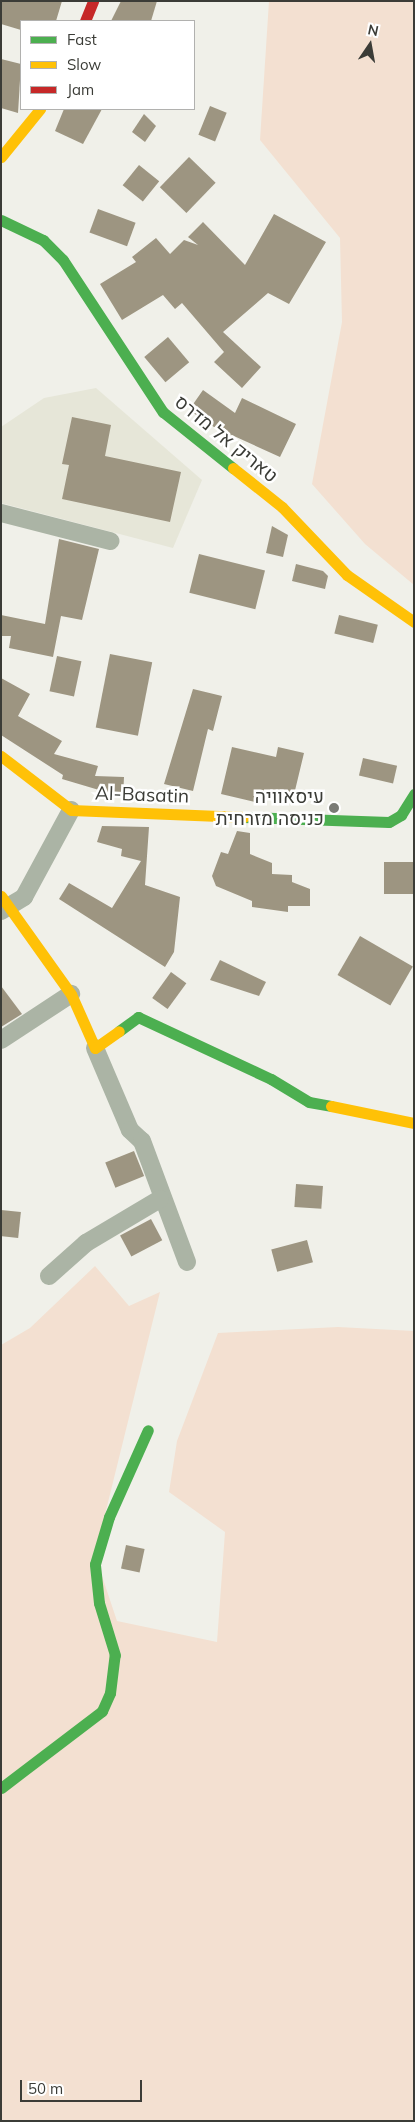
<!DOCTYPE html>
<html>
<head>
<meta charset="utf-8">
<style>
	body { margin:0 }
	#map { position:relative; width:415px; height:2122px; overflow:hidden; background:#f0f0e9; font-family:Mulish,Heebo,sans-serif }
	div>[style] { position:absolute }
	.built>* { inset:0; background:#e6e6d8 }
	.green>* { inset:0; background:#f3e0d1 }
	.building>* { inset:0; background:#9d9581; transform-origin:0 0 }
	.street>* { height:18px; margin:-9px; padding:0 9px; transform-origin:9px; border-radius:9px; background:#abb4a5 }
	.fast>* { height:11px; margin:-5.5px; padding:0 5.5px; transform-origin:5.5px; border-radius:5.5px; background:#4caf50 }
	.slow>* { height:11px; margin:-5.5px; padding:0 5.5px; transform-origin:5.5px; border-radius:5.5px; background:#ffc107 }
	.jam>* { height:11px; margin:-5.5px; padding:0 5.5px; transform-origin:5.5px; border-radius:5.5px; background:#c62828 }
	.dots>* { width:14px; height:14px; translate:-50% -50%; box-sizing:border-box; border:2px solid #fff; border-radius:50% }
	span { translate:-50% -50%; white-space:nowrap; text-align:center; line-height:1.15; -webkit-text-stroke:5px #fff; paint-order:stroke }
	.street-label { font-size:19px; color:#3b3c37 }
	.poi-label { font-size:19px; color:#3b3c37 }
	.right { translate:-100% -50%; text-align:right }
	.frame { position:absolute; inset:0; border:2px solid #3b3c37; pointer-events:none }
	.legend { position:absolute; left:20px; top:20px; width:175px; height:90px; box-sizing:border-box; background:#fff; border:1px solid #b1b1af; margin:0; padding:6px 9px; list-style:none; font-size:15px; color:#3b3c37 }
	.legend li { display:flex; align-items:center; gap:10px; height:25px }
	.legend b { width:25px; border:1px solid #b1b1af }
	.north { position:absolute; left:345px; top:20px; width:50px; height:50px; -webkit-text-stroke:4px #fff; paint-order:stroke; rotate:12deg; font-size:14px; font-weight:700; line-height:20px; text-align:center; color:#3b3c37 }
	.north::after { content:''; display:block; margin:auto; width:18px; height:22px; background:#3b3c37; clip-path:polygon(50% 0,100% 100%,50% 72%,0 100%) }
	.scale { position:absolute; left:20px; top:2080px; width:122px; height:22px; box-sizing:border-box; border:2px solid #3b3c37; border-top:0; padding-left:6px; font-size:15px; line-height:18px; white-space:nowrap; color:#3b3c37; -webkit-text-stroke:4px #fff; paint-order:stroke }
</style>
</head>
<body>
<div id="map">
	<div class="built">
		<div style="clip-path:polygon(96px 388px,202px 480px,173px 548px,1px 503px,1px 427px,44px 398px)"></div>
	</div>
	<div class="green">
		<div style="clip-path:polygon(269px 1px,414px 1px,414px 585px,365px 544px,312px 484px,342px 322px,340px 238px,260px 140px)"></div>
		<div style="clip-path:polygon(95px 1266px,129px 1306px,160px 1292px,95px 1555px,117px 1621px,217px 1642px,225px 1532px,169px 1492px,177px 1441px,218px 1333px,338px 1327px,414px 1331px,414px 2121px,1px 2121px,1px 1345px,30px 1328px)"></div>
	</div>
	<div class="building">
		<div style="clip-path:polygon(1px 1px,62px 1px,56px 21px,21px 21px,21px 30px,1px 24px)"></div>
		<div style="clip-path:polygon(121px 1px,157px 1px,151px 21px,111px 21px)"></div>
		<div style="clip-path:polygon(1px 59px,21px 64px,18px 113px,1px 108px)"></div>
		<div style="left:210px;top:106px;width:18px;height:31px;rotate:22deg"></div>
		<div style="clip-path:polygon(64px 109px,102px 109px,83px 144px,55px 131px)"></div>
		<div style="clip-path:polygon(144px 114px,156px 126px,145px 142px,132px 132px)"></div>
		<div style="left:189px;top:157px;width:37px;height:42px;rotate:44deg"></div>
		<div style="left:139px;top:165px;width:26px;height:26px;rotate:39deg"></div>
		<div style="left:98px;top:209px;width:40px;height:25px;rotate:20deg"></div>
		<div style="clip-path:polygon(274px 214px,326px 242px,289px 304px,268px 293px,223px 332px,261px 367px,242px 388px,214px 362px,224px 352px,182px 303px,175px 309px,163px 295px,122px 320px,100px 284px,136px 262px,132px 257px,156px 238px,170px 254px,184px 240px,198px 245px,188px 237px,203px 222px,245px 265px)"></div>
		<div style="left:168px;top:337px;width:33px;height:31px;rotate:50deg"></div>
		<div style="clip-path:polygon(203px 390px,235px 413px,242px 398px,296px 424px,280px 457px,214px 427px,189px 410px)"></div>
		<div style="clip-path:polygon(72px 417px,111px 425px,105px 456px,181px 472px,170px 522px,62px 499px,69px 465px,62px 464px)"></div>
		<div style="clip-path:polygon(272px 526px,288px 535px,283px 557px,266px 553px)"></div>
		<div style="clip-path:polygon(59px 539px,99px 549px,82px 620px,61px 616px,53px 657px,9px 648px,11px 636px,1px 636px,1px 615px,45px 624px)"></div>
		<div style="left:199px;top:554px;width:68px;height:40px;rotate:14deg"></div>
		<div style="clip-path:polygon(296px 564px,323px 571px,328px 576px,325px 589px,292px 581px)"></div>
		<div style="left:339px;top:615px;width:40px;height:19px;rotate:14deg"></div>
		<div style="left:110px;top:654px;width:43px;height:75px;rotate:11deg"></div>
		<div style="left:57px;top:656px;width:25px;height:36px;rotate:12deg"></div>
		<div style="clip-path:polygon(1px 678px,30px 694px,18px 716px,62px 741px,54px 754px,98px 766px,95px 776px,124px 777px,123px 798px,99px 797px,99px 790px,62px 779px,63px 775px,1px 735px)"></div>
		<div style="clip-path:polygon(193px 689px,222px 696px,213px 731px,208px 729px,193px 791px,164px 784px)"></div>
		<div style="clip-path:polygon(232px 747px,276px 757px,278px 747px,304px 753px,292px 803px,257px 794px,255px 802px,221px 794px)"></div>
		<div style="left:363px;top:758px;width:35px;height:18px;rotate:13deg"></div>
		<div style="clip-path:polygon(102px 826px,149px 827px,145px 885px,180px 897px,174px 952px,165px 967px,59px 899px,69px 883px,112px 908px,141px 861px,121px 856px,122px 849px,97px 842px)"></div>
		<div style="clip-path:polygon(237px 831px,250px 833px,250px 854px,272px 863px,272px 874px,292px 875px,292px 882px,310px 889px,310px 906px,288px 906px,288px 912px,252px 907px,252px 901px,216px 886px,212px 876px,221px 852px,228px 854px)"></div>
		<div style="left:414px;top:862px;width:32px;height:30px;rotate:90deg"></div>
		<div style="left:360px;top:936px;width:61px;height:45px;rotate:30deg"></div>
		<div style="clip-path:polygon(220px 960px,266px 982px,259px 996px,210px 980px)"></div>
		<div style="left:171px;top:972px;width:19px;height:32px;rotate:36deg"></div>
		<div style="clip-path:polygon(1px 986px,22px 1014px,1px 1027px)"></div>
		<div style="left:134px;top:1151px;width:27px;height:31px;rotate:68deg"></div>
		<div style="left:296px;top:1184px;width:27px;height:23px;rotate:4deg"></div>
		<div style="left:1px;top:1210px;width:20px;height:26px;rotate:6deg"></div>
		<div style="left:151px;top:1219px;width:24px;height:35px;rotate:62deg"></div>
		<div style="left:307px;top:1240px;width:23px;height:37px;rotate:75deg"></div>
		<div style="left:126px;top:1545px;width:19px;height:24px;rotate:12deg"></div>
	</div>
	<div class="street">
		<div style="left:1px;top:513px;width:113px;rotate:14.4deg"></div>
		<div style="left:1px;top:911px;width:27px;rotate:-31deg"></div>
		<div style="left:24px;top:897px;width:99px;rotate:-61.6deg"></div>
		<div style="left:1px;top:1040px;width:84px;rotate:-33.3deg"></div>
		<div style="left:95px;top:1048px;width:89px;rotate:66.9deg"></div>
		<div style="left:130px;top:1130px;width:16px;rotate:43deg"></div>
		<div style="left:142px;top:1141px;width:129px;rotate:69.6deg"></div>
		<div style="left:49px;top:1276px;width:50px;rotate:-41.7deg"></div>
		<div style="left:86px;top:1243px;width:86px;rotate:-30.7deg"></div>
	</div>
	<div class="fast">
		<div style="left:1px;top:220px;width:47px;rotate:25.5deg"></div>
		<div style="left:43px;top:240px;width:28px;rotate:45deg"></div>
		<div style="left:63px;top:260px;width:182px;rotate:56.7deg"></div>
		<div style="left:163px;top:412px;width:90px;rotate:38.7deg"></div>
		<div style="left:244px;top:817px;width:145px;rotate:2deg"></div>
		<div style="left:389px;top:822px;width:14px;rotate:-30deg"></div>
		<div style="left:401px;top:815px;width:25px;rotate:-58deg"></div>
		<div style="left:119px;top:1031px;width:24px;rotate:-36deg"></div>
		<div style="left:138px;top:1017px;width:147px;rotate:25deg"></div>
		<div style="left:271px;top:1079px;width:44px;rotate:31.2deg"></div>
		<div style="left:309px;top:1102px;width:22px;rotate:10deg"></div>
		<div style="left:1px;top:1788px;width:127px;rotate:-37.3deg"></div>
		<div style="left:102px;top:1711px;width:20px;rotate:-66deg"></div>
		<div style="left:110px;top:1693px;width:38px;rotate:-83deg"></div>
		<div style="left:115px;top:1655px;width:54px;rotate:-107.1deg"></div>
		<div style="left:99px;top:1603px;width:39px;rotate:-96deg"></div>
		<div style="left:95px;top:1564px;width:49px;rotate:-73.4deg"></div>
		<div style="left:109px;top:1517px;width:95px;rotate:-65.9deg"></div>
	</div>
	<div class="slow">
		<div style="left:1px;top:157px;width:62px;rotate:-50.9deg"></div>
		<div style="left:233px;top:468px;width:63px;rotate:38.5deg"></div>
		<div style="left:282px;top:507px;width:94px;rotate:46.3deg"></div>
		<div style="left:347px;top:575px;width:82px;rotate:35deg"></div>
		<div style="left:1px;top:756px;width:88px;rotate:37.6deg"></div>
		<div style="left:71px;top:810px;width:173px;rotate:2.3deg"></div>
		<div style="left:1px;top:896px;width:120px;rotate:54.5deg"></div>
		<div style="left:71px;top:994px;width:59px;rotate:66deg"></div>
		<div style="left:95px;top:1048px;width:29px;rotate:-35deg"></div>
		<div style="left:331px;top:1106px;width:85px;rotate:11.6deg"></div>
	</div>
	<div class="jam">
		<div style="left:85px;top:21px;width:22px;rotate:-68deg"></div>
	</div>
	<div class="dots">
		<div style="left:334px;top:808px;background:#7a7b75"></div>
	</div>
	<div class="street-label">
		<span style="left:226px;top:439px;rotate:39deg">טאריק אל מדרס</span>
		<span style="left:142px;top:795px;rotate:2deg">Al-Basatin</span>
	</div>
	<div class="poi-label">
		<span class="right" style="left:324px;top:808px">עיסאוויה<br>כניסה מזרחית</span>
	</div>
	<div class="frame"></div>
	<ul class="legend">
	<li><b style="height:6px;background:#4caf50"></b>Fast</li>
	<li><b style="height:6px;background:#ffc107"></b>Slow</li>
	<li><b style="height:6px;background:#c62828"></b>Jam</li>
	</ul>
	<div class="north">N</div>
	<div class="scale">50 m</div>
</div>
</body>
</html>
